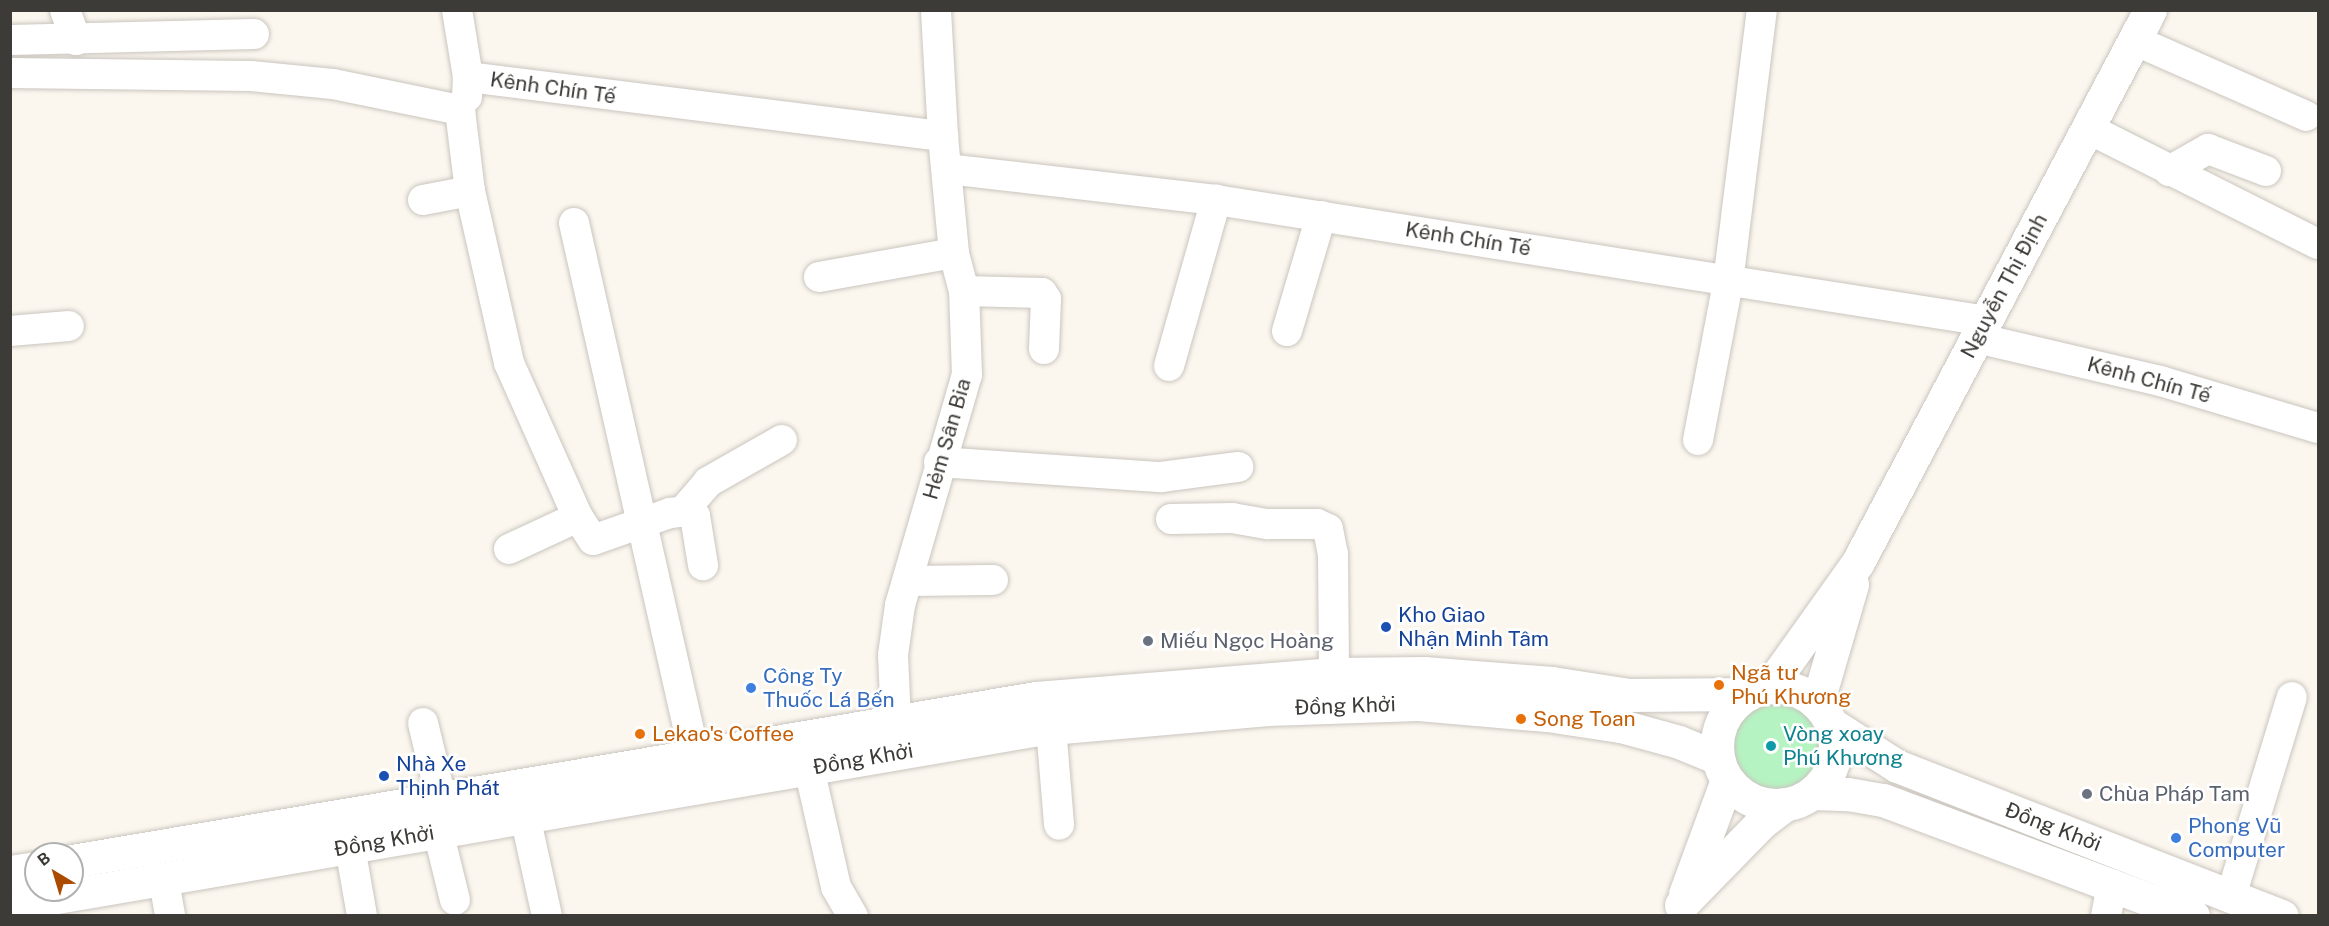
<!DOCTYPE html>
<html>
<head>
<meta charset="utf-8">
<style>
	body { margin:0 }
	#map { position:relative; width:2329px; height:926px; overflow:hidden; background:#fbf7ef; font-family:"Public Sans",sans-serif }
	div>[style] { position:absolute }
	.green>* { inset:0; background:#b6f3c2 }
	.round { border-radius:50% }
	.roads { filter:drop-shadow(0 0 2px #cac5be) drop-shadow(0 0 2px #cac5be) }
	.minor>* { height:30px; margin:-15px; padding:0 15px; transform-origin:15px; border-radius:15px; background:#fff }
	.major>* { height:33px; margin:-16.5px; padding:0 16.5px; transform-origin:16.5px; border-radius:16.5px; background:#fff }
	.major>.ring { margin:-16.5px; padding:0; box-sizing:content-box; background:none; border:33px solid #fff; border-radius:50% }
	.dots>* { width:16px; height:16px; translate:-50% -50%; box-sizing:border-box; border:3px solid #fff; border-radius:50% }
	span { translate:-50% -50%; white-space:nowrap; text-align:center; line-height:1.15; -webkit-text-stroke:5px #fff; paint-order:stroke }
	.street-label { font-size:21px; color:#3d3b38 }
	.transit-label { font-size:21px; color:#164399 }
	.left { translate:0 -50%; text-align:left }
	.worship-label { font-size:21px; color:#5b616d }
	.food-label { font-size:21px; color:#c56008 }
	.shop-label { font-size:21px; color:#366cbe }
	.culture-label { font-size:21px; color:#0d838f }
	.frame { position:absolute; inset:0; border:12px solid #3d3b38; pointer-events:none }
	.north { position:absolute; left:24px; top:842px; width:60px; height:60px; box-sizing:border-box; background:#fff; border:2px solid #b1b1af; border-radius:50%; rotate:322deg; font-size:16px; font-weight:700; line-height:24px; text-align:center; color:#3d3b38 }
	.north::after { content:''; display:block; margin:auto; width:21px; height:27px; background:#ab4b00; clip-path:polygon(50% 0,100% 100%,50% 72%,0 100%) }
</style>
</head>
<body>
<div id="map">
	<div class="green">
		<div class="round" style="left:1732px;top:703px;width:88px;height:88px"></div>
	</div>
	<div class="roads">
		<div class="minor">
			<div style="left:65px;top:10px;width:32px;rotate:70deg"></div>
			<div style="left:457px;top:10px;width:68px;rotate:80.7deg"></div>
			<div style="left:468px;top:77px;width:20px;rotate:93deg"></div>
			<div style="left:10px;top:40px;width:244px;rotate:-1.4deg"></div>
			<div style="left:2134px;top:40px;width:188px;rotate:23.8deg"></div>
			<div style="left:10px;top:73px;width:241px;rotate:0.7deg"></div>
			<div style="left:251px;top:76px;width:82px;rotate:5.6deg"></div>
			<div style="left:333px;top:84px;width:130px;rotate:11.6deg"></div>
			<div style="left:468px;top:77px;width:479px;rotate:7.1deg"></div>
			<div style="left:460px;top:110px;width:82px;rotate:83deg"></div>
			<div style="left:470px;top:191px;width:176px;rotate:77.2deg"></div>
			<div style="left:509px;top:363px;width:169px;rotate:65.9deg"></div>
			<div style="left:578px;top:517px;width:27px;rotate:57deg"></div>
			<div style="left:593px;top:540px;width:82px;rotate:-19.3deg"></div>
			<div style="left:670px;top:513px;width:20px;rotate:-6deg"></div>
			<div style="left:690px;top:511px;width:7px;rotate:45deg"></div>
			<div style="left:695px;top:516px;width:50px;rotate:80.7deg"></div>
			<div style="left:2087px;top:128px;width:258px;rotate:26.7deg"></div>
			<div style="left:948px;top:169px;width:270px;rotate:6.6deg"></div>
			<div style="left:1216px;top:200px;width:779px;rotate:8.93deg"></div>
			<div style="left:2169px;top:171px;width:45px;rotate:-29.4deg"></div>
			<div style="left:2208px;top:149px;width:62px;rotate:20.8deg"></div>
			<div style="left:423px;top:200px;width:48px;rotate:-10.8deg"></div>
			<div style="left:574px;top:223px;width:543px;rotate:77.24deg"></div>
			<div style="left:819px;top:277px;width:137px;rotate:-10.1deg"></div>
			<div style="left:964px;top:291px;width:78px;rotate:1.5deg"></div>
			<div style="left:1042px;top:293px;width:7px;rotate:56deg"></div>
			<div style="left:1046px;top:299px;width:50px;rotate:92.3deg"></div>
			<div style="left:10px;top:331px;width:59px;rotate:-4.8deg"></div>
			<div style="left:1287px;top:331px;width:120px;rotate:-73.5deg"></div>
			<div style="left:1977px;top:338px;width:188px;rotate:13.2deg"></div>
			<div style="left:2160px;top:381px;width:165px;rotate:16.6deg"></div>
			<div style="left:1169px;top:366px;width:173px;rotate:-74.2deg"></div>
			<div style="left:1698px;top:440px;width:161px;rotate:-79.2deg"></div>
			<div style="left:1728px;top:282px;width:274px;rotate:-82.9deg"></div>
			<div style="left:939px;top:462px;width:223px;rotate:3.9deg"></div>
			<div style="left:1161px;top:477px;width:78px;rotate:-7.4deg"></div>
			<div style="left:684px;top:510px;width:37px;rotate:-49deg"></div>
			<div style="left:708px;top:482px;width:85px;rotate:-29.6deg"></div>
			<div style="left:1171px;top:519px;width:61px;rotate:-0.9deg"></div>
			<div style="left:1232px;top:518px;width:36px;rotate:10deg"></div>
			<div style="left:1267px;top:524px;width:50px"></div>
			<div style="left:1317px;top:524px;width:12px;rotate:24deg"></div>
			<div style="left:1328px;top:529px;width:25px;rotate:79deg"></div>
			<div style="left:1333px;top:554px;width:120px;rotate:89.5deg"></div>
			<div style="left:509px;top:549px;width:76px;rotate:-24.9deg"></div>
			<div style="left:908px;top:581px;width:85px;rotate:-0.7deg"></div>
			<div style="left:896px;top:721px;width:66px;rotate:-92.6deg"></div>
			<div style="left:893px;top:655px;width:50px;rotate:-82deg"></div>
			<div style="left:900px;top:605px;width:240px;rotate:-73.8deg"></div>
			<div style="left:967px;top:375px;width:84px;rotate:-92deg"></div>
			<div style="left:964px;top:291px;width:39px;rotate:-105deg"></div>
			<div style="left:954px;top:253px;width:118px;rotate:-95.4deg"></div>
			<div style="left:943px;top:136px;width:126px;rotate:-93.2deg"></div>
			<div style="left:423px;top:723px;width:77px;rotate:76.5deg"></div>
			<div style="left:1051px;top:727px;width:98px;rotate:85.3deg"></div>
			<div style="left:809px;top:768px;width:122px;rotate:77.2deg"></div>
			<div style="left:836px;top:887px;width:34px;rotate:60deg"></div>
			<div style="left:525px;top:816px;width:102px;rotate:77.6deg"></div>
			<div style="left:438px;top:831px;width:71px;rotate:76.2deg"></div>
			<div style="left:350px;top:847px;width:70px;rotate:80.1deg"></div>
			<div style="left:164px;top:881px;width:36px;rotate:80deg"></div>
			<div style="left:2231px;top:896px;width:208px;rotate:-73deg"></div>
			<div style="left:2106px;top:916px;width:32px;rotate:-79deg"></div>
		</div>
		<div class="major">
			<div style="left:1769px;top:687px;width:153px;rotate:-54.5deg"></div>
			<div style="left:1858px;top:562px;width:624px;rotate:-62.12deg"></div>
			<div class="ring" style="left:1717px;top:687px;width:85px;height:85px"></div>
			<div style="left:1817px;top:704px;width:125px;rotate:-73.7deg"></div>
			<div style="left:1831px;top:724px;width:78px;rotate:32.5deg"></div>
			<div style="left:1897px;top:766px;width:413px;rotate:21.3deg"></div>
			<div style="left:1812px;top:793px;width:36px;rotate:2deg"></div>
			<div style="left:1848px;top:794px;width:36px;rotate:10deg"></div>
			<div style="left:1883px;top:800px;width:331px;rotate:20.5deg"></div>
			<div style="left:72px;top:861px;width:978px;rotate:-9.6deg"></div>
			<div style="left:1036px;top:698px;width:299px;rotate:-4.6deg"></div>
			<div style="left:1334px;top:674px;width:90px;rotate:-0.6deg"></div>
			<div style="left:1424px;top:673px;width:128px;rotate:4.5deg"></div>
			<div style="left:1552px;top:683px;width:78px;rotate:8.9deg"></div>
			<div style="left:1629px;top:695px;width:119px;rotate:-0.5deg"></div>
			<div style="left:10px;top:872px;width:26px;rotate:-9deg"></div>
			<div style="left:1685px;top:894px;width:121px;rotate:-69.8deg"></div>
			<div style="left:10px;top:905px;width:1044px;rotate:-9.71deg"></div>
			<div style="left:1039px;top:729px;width:230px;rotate:-5deg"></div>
			<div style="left:1268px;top:709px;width:150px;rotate:-1.9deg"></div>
			<div style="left:1418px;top:704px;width:129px;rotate:4.9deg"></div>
			<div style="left:1547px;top:715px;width:75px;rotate:8.5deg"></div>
			<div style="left:1621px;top:726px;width:60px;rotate:15.4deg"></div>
			<div style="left:1679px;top:742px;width:42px;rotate:22.3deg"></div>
			<div style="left:1681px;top:905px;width:116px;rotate:-45.7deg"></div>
			<div style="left:1762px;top:822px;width:30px;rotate:-37deg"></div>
		</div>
	</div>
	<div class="dots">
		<div style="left:1386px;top:627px;background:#1a4fb4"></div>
		<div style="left:1148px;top:641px;background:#6b7280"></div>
		<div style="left:1719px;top:685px;background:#e8710a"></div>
		<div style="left:751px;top:688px;background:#3f7fe0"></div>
		<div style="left:1521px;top:719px;background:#e8710a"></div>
		<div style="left:640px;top:734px;background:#e8710a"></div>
		<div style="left:1771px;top:746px;background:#0f9aa8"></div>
		<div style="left:384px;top:776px;background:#1a4fb4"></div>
		<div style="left:2087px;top:794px;background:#6b7280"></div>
		<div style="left:2176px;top:838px;background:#3f7fe0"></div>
	</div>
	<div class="street-label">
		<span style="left:553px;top:88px;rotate:8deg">Kênh Chín Tế</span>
		<span style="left:1468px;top:239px;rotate:9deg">Kênh Chín Tế</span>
		<span style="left:2004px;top:286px;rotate:-62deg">Nguyễn Thị Định</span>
		<span style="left:2149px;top:380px;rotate:15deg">Kênh Chín Tế</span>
		<span style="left:947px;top:439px;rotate:-74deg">Hẻm Sân Bia</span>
		<span style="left:1345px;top:706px;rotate:-2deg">Đồng Khởi</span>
		<span style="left:863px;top:759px;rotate:-10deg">Đồng Khởi</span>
		<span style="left:2053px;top:827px;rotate:21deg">Đồng Khởi</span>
		<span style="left:384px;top:841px;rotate:-10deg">Đồng Khởi</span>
	</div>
	<div class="transit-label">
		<span class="left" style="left:1398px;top:627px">Kho Giao<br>Nhận Minh Tâm</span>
		<span class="left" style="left:396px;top:776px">Nhà Xe<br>Thịnh Phát</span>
	</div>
	<div class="worship-label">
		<span class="left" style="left:1160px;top:641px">Miếu Ngọc Hoàng</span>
		<span class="left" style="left:2099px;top:794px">Chùa Pháp Tam</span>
	</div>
	<div class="food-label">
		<span class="left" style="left:1731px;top:685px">Ngã tư<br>Phú Khương</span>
		<span class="left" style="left:1533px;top:719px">Song Toan</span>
		<span class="left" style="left:652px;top:734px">Lekao's Coffee</span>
	</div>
	<div class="shop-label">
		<span class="left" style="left:763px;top:688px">Công Ty<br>Thuốc Lá Bến</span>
		<span class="left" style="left:2188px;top:838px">Phong Vũ<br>Computer</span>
	</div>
	<div class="culture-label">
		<span class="left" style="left:1783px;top:746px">Vòng xoay<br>Phú Khương</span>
	</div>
	<div class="frame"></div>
	<div class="north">B</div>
</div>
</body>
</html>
